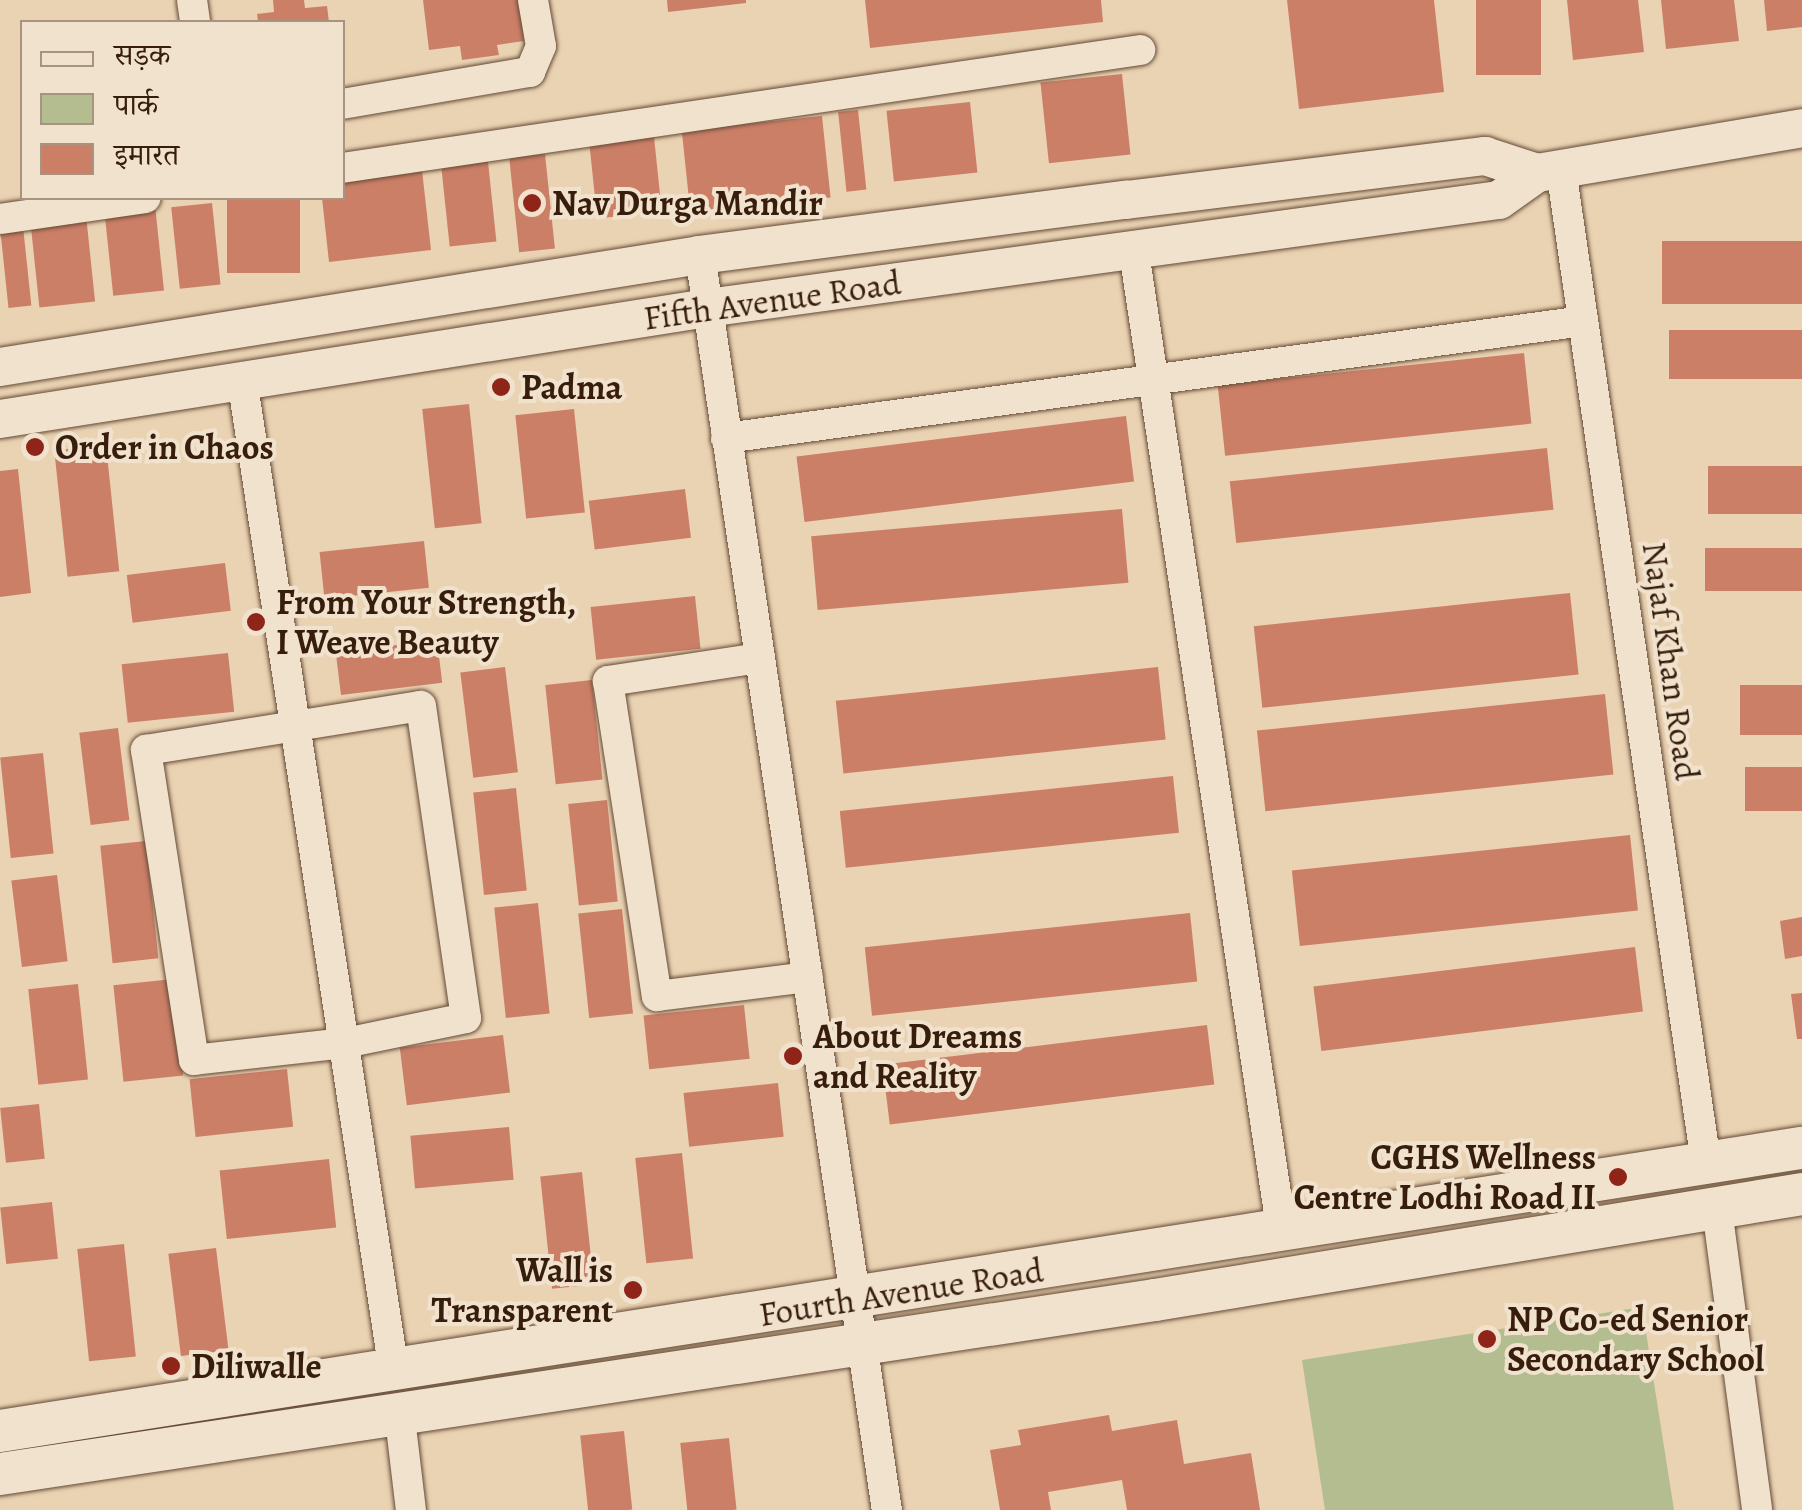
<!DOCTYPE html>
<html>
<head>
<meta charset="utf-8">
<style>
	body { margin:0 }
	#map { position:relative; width:1802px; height:1510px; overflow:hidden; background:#ead3b3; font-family:Alegreya,"Noto Serif Devanagari",serif }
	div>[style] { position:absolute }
	.green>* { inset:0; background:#b3bd8f }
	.building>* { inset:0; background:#cc7f67; transform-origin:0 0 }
	.roads { filter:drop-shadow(0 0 2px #644a35) drop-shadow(0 0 2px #644a35) }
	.minor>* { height:30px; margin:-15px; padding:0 15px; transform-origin:15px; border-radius:15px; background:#f1e2ce }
	.tertiary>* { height:38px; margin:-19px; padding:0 19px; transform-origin:19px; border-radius:19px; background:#f1e2ce }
	.secondary>* { height:42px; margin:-21px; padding:0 21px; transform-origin:21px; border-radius:21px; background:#f1e2ce }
	.dots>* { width:28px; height:28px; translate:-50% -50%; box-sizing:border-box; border:5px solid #f1e2ce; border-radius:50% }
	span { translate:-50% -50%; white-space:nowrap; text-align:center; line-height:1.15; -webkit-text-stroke:8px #f1e2ce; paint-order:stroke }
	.poi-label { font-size:35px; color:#371d0b; font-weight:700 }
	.left { translate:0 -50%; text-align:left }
	.right { translate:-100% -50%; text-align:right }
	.street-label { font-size:35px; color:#371d0b }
	.legend { position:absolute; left:20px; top:20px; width:325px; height:180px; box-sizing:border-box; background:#f1e2ce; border:2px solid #a79380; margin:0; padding:12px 18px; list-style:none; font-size:30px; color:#371d0b }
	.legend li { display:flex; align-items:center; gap:20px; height:50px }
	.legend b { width:50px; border:2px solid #a79380 }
</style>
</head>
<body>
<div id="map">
	<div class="green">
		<div style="clip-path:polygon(1642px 1307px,1674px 1510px,1325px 1510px,1302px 1360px)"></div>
	</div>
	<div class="building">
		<div style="clip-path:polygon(273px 0,304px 0,305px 8px,327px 6px,329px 22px,258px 22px,257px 14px,274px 12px)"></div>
		<div style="clip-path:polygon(423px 0,519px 0,524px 41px,497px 45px,499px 55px,462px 60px,460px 46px,429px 50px)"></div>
		<div style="clip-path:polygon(667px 0,746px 0,746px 3px,668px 12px)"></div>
		<div style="clip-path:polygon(865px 0,1101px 0,1103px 22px,870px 48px)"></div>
		<div style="clip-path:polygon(1287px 0,1434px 0,1444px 92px,1299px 109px)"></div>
		<div style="left:1476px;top:0;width:65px;height:75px"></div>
		<div style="clip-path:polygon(1567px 0,1638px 0,1644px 52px,1573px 60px)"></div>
		<div style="clip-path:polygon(1661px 0,1734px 0,1739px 41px,1666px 49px)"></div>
		<div style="clip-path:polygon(1764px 0,1802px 0,1802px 27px,1767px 31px)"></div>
		<div style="left:1122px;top:74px;width:81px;height:82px;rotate:84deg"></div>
		<div style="left:970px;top:102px;width:71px;height:84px;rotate:84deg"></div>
		<div style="left:858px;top:110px;width:80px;height:20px;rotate:84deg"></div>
		<div style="left:822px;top:116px;width:82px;height:141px;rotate:84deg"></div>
		<div style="left:654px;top:137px;width:75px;height:65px;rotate:84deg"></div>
		<div style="left:487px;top:152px;width:90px;height:47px;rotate:84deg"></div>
		<div style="left:545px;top:154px;width:95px;height:36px;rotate:84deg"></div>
		<div style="clip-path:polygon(422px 170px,431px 250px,329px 262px,322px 198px,342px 198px,342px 179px)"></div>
		<div style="left:227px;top:198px;width:73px;height:75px"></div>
		<div style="left:212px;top:203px;width:82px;height:41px;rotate:84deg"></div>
		<div style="left:155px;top:205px;width:86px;height:51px;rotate:84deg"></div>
		<div style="left:86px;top:215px;width:87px;height:56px;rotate:84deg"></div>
		<div style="left:23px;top:226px;width:80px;height:23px;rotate:84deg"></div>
		<div style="left:1802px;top:241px;width:63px;height:140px;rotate:90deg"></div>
		<div style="left:1802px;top:330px;width:49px;height:133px;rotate:90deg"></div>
		<div style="left:1524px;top:353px;width:71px;height:308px;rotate:84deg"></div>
		<div style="left:469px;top:404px;width:120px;height:47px;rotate:84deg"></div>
		<div style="left:574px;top:409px;width:104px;height:59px;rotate:84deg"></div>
		<div style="left:1126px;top:416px;width:66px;height:332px;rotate:83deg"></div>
		<div style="left:106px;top:445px;width:127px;height:52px;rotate:84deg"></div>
		<div style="left:1547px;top:448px;width:62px;height:319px;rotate:84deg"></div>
		<div style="left:1802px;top:466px;width:48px;height:94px;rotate:90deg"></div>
		<div style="clip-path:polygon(18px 469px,31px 593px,0 597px,0 471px)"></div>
		<div style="left:685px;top:489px;width:49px;height:97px;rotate:83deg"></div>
		<div style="left:1122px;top:509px;width:74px;height:312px;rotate:85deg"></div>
		<div style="left:424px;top:541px;width:47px;height:105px;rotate:84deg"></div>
		<div style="left:1802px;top:548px;width:43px;height:97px;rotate:90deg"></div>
		<div style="left:225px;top:563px;width:48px;height:99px;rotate:83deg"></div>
		<div style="left:1570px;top:593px;width:82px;height:318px;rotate:84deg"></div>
		<div style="left:695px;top:596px;width:53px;height:105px;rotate:84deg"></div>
		<div style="left:437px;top:640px;width:43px;height:102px;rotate:83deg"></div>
		<div style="left:228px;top:653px;width:59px;height:107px;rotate:84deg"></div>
		<div style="left:505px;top:667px;width:106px;height:45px;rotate:83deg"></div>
		<div style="left:1158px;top:667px;width:73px;height:324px;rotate:84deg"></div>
		<div style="left:592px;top:680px;width:100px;height:47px;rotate:84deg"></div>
		<div style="left:1802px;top:685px;width:50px;height:62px;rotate:90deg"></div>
		<div style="left:1605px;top:694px;width:81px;height:350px;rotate:84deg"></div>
		<div style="left:118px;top:728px;width:93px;height:39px;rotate:83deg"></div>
		<div style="left:43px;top:753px;width:101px;height:43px;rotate:84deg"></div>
		<div style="left:1802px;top:767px;width:44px;height:57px;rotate:90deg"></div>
		<div style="left:1173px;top:776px;width:57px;height:335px;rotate:84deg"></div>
		<div style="left:516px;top:788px;width:103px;height:43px;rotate:84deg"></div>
		<div style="left:607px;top:800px;width:102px;height:39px;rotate:84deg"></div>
		<div style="left:1630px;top:835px;width:76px;height:340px;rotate:84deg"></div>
		<div style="left:146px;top:841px;width:118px;height:46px;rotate:84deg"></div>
		<div style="left:57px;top:875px;width:87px;height:46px;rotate:83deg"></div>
		<div style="left:538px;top:903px;width:111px;height:44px;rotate:84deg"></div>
		<div style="left:622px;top:909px;width:105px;height:44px;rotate:84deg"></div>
		<div style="left:1190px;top:913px;width:69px;height:327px;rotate:84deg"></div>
		<div style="clip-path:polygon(1802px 917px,1802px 956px,1785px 959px,1780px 921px)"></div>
		<div style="left:1635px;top:947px;width:65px;height:324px;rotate:83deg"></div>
		<div style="left:173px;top:979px;width:97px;height:60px;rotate:84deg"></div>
		<div style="left:78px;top:984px;width:96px;height:50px;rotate:84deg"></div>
		<div style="clip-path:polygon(1802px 993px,1802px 1039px,1797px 1039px,1791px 994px)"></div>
		<div style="left:744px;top:1005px;width:54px;height:101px;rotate:84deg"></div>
		<div style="left:1207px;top:1025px;width:60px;height:327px;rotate:83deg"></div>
		<div style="left:503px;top:1035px;width:58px;height:104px;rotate:83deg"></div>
		<div style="left:287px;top:1069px;width:58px;height:98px;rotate:84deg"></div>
		<div style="left:778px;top:1083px;width:54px;height:95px;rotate:84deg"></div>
		<div style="left:39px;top:1104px;width:55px;height:39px;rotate:84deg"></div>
		<div style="left:509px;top:1127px;width:53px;height:99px;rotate:85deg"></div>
		<div style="left:682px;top:1153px;width:106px;height:47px;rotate:84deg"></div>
		<div style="left:329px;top:1159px;width:69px;height:110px;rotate:84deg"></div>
		<div style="left:582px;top:1172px;width:113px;height:42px;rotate:84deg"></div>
		<div style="left:52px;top:1202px;width:57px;height:52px;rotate:84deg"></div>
		<div style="left:124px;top:1244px;width:113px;height:47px;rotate:84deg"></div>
		<div style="left:216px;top:1248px;width:103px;height:48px;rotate:83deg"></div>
		<div style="clip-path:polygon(1109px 1415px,1112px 1431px,1177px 1420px,1184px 1464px,1251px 1453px,1260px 1510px,1127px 1510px,1122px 1480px,1048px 1492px,1051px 1510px,1000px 1510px,990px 1450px,1021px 1445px,1018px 1430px)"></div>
		<div style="left:624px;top:1431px;width:79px;height:44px;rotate:84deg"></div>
		<div style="left:729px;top:1438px;width:72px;height:49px;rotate:84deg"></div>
	</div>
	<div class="roads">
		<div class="minor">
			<div style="left:192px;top:0;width:22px;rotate:82deg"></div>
			<div style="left:342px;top:104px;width:191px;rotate:-9.7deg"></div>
			<div style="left:530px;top:72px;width:28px;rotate:-67deg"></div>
			<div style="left:541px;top:46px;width:47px;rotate:-99.9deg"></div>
			<div style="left:342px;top:168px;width:807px;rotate:-8.41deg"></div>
			<div style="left:1561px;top:169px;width:1005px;rotate:81.7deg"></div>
			<div style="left:0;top:219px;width:147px;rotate:-8.2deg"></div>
			<div style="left:1134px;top:252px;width:992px;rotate:81.42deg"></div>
			<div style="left:700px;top:255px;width:1269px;rotate:81.53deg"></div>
			<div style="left:242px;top:379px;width:1004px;rotate:81.29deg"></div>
			<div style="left:726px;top:438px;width:865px;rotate:-7.77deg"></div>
			<div style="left:759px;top:658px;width:153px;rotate:171.3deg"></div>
			<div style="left:608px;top:681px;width:319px;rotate:81.2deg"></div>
			<div style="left:657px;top:996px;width:152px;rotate:-7.2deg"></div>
			<div style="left:421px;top:706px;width:315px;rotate:81.8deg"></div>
			<div style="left:466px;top:1018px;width:124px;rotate:168.3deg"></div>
			<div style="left:345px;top:1043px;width:152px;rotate:173.6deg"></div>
			<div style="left:194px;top:1060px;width:314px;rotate:-98.8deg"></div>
			<div style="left:146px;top:750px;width:278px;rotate:-9.1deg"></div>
			<div style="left:1717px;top:1209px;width:304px;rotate:82.4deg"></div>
			<div style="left:399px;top:1410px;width:101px;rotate:83.2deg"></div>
		</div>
		<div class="tertiary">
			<div style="left:0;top:367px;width:709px;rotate:-9.09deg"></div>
			<div style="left:700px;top:255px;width:430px;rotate:-7.4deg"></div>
			<div style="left:1126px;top:200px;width:362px;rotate:-7deg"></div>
			<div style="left:1485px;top:156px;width:55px;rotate:18.1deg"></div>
			<div style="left:0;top:419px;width:716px;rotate:-8.92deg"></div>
			<div style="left:707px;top:308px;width:799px;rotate:-7.77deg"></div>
			<div style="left:1499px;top:200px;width:47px;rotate:-35.4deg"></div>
			<div style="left:1537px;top:173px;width:269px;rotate:-9.6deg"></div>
		</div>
		<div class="secondary">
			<div style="left:0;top:1431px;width:1824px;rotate:-8.93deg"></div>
			<div style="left:0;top:1474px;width:1168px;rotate:-8.57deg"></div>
			<div style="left:1155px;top:1300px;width:656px;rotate:-9.3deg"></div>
		</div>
	</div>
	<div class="dots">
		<div style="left:532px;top:203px;background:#8f2418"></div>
		<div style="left:501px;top:387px;background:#8f2418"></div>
		<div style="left:35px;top:447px;background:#8f2418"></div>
		<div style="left:256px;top:622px;background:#8f2418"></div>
		<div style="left:793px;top:1056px;background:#8f2418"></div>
		<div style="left:1618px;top:1177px;background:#8f2418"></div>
		<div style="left:633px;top:1290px;background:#8f2418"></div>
		<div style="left:1487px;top:1339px;background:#8f2418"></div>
		<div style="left:171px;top:1366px;background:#8f2418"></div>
	</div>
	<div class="poi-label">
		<span class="left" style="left:552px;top:203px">Nav Durga Mandir</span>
		<span class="left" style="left:521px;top:387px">Padma</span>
		<span class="left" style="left:55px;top:447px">Order in Chaos</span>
		<span class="left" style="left:276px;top:622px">From Your Strength,<br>I Weave Beauty</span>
		<span class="left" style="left:813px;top:1056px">About Dreams<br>and Reality</span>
		<span class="right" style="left:1596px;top:1177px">CGHS Wellness<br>Centre Lodhi Road II</span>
		<span class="right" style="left:613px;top:1290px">Wall is<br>Transparent</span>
		<span class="left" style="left:1507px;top:1339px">NP Co-ed Senior<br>Secondary School</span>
		<span class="left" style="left:191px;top:1366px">Diliwalle</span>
	</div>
	<div class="street-label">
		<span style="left:772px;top:300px;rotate:-8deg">Fifth Avenue Road</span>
		<span style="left:1671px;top:661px;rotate:82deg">Najaf Khan Road</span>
		<span style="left:901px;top:1292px;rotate:-9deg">Fourth Avenue Road</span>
	</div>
	<ul class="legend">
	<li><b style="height:12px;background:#f1e2ce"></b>सड़क</li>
	<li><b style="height:28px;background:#b3bd8f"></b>पार्क</li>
	<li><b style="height:28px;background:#cc7f67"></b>इमारत</li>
	</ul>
</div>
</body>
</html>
